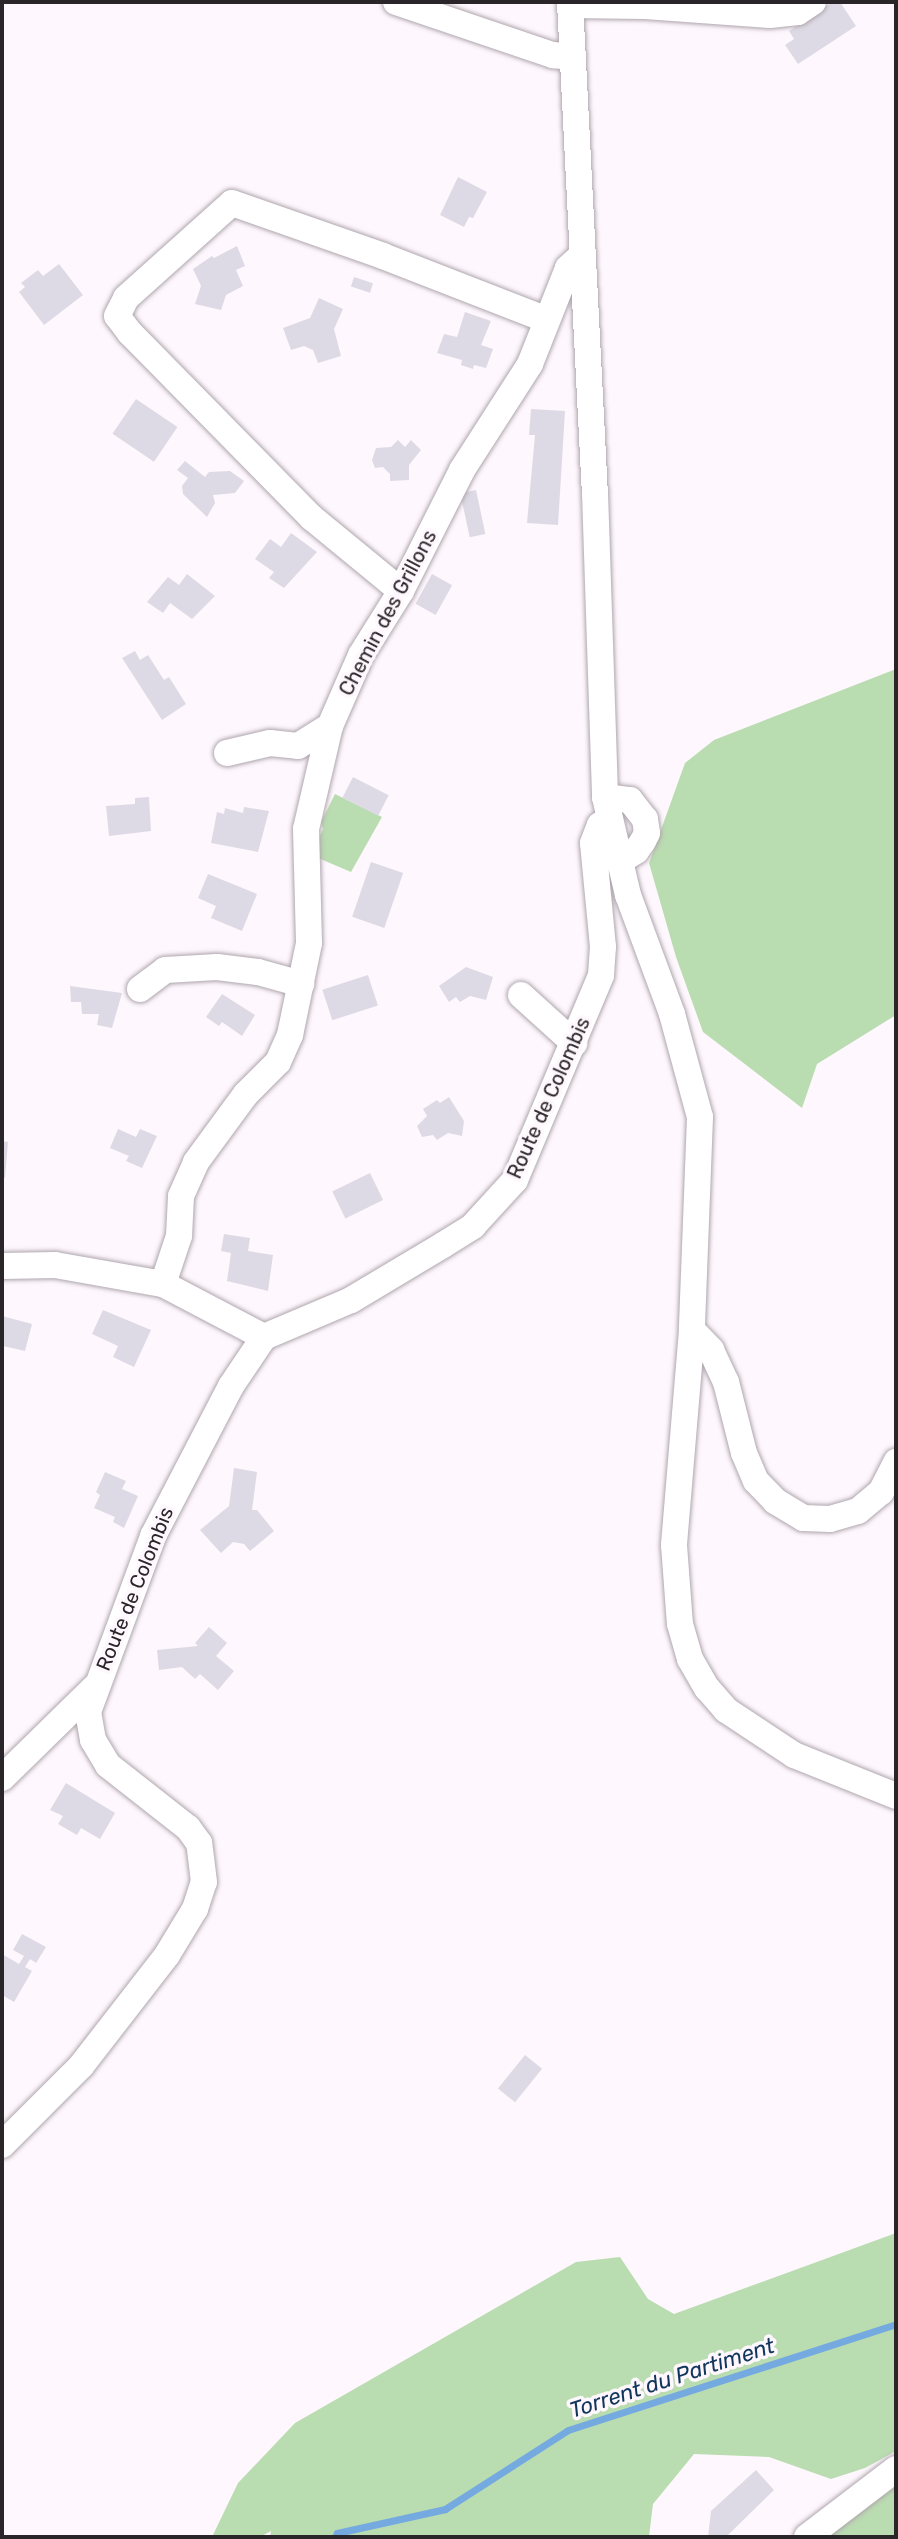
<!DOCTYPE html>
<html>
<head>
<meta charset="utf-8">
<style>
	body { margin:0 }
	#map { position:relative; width:898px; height:2539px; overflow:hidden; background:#fef7fd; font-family:Rubik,sans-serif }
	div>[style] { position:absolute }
	.green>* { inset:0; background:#badcb1 }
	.stream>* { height:7px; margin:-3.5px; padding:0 3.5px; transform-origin:3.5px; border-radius:3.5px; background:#74aae0 }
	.building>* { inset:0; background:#dedae5; transform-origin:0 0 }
	.roads { filter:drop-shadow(0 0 2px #afa6ae) drop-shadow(0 0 2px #afa6ae) }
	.minor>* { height:26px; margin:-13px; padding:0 13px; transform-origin:13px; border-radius:13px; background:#fff }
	span { translate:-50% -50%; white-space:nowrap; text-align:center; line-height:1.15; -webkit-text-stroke:7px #fef7fd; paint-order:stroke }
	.street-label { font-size:20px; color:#292528 }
	.water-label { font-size:22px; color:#10375b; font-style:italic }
	.frame { position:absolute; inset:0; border:4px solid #292528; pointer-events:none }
</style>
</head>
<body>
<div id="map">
	<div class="green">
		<div style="clip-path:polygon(896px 669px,896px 1015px,817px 1064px,802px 1108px,703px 1032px,676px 957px,649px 863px,685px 763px,714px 740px)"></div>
		<div style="clip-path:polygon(335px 794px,382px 817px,351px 872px,311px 855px,323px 829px,321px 822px)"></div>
		<div style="clip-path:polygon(896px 2233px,896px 2451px,865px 2468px,831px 2479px,769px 2457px,694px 2454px,653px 2504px,649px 2537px,270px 2537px,271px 2531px,260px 2537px,212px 2537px,238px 2483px,295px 2423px,576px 2262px,620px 2257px,648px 2299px,674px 2314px)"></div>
		<div style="clip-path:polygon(896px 2482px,896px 2537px,829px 2537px,850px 2516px)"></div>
	</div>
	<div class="stream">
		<div style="left:335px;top:2537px;width:4px;rotate:-63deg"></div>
		<div style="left:337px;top:2533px;width:111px;rotate:-12.5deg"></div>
		<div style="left:445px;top:2509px;width:146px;rotate:-32.7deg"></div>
		<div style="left:568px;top:2430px;width:345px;rotate:-17.9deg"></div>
	</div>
	<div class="building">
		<div style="clip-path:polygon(833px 2px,840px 2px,856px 26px,798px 64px,785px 45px,794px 39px,789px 31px)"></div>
		<div style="clip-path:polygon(458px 177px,487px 192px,473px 218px,469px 217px,464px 227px,440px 215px)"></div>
		<div style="clip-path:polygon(237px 246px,245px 266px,236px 270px,243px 286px,226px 295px,221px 310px,195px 304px,201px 286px,193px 269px,212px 256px,214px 258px)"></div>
		<div style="clip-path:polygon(59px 264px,83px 295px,44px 325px,19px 292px,25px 287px,21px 283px,38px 270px,43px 276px)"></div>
		<div style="left:354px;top:277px;width:20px;height:10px;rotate:18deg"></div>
		<div style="clip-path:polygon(319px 298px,343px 309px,334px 329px,341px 356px,318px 363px,313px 350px,304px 346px,291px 350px,283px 328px,310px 318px)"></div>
		<div style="clip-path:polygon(465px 312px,491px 321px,481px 345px,493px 349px,486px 368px,474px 365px,473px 369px,461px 365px,462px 360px,437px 353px,444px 334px,457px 337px)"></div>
		<div style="left:136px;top:399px;width:50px;height:42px;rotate:34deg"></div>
		<div style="clip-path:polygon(531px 409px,565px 411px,558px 525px,527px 523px,535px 435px,529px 435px)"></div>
		<div style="clip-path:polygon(398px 440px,405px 447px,411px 440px,421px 450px,409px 465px,409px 480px,390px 481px,390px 474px,383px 467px,375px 468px,372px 460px,376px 448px,391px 447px)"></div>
		<div style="clip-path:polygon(185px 461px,205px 477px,209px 472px,230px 471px,244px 481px,235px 493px,213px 495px,215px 503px,207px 517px,183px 494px,182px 486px,188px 478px,177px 470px)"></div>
		<div style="left:476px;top:490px;width:45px;height:16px;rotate:78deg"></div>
		<div style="clip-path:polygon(291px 533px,317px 552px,284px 588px,269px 578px,274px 572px,255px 559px,270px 539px,281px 547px)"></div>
		<div style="clip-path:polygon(187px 574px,215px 596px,192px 619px,170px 603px,163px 613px,147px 602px,168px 577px,179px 585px)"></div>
		<div style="left:432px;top:574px;width:23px;height:34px;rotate:29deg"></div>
		<div style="clip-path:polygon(135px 651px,140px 660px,148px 655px,164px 680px,169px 677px,186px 704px,162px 720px,122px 658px)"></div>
		<div style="left:353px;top:777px;width:40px;height:23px;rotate:27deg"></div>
		<div style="clip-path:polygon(149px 797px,151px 831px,109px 836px,106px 806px,135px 804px,135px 798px)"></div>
		<div style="clip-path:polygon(244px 807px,269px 811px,258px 852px,211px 843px,217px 812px,224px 814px,225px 808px,243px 813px)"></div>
		<div style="left:371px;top:862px;width:34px;height:58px;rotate:19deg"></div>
		<div style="clip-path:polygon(208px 874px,257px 894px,242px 931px,211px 918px,216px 906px,198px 898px)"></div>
		<div style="clip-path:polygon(466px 967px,493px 977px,486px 1000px,470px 996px,460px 1002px,456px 997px,449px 1002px,439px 986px)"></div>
		<div style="left:368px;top:975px;width:32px;height:48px;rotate:72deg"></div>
		<div style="clip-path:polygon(70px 986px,122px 993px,112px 1028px,97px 1025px,99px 1014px,82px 1014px,81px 1002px,71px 1002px)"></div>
		<div style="clip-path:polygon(222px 994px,255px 1015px,242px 1036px,222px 1022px,219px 1026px,206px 1017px)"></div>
		<div style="clip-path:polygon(449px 1097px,464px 1121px,462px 1136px,448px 1133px,437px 1140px,433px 1135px,422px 1137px,417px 1126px,427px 1116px,423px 1109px,437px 1100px,440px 1103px)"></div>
		<div style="clip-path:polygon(118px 1129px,136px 1137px,140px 1129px,157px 1136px,142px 1168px,126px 1161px,129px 1156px,110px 1148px)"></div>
		<div style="clip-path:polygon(2px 1141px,8px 1142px,5px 1178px,2px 1177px)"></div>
		<div style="left:370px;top:1173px;width:30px;height:42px;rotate:64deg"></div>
		<div style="clip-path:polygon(224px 1234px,250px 1238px,248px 1251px,273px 1255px,268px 1291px,227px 1281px,231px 1253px,221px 1251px)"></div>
		<div style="clip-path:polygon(103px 1310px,151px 1330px,134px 1367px,113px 1357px,118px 1346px,92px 1334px)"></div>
		<div style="clip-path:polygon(2px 1316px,32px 1324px,25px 1351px,3px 1346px)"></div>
		<div style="clip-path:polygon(234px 1468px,257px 1472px,252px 1510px,257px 1510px,274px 1531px,250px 1551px,244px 1544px,233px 1542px,221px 1553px,200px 1530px,229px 1506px)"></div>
		<div style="clip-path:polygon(105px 1472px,126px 1481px,122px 1489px,138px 1496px,124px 1528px,113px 1522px,115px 1517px,94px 1508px,100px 1495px,96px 1492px)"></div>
		<div style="clip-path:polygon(209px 1627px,227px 1643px,216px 1656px,234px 1671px,218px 1690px,200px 1674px,195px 1679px,182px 1667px,159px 1670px,157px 1650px,198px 1646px,195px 1643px)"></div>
		<div style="clip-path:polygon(66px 1783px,115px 1813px,100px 1839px,81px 1828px,77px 1835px,58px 1824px,63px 1816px,50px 1810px)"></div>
		<div style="clip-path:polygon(22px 1934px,46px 1947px,36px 1963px,30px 1959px,25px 1967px,32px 1971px,14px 2002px,2px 1995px,2px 1954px,19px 1964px,24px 1956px,13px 1950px)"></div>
		<div style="left:525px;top:2055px;width:22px;height:43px;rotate:39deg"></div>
		<div style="clip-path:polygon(756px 2470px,774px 2490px,726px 2537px,708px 2537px,711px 2511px)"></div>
	</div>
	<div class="roads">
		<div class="minor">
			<div style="left:396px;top:2px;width:166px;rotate:18.7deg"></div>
			<div style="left:553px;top:55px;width:19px;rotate:6deg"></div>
			<div style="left:570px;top:2px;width:492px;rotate:87.1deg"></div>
			<div style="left:595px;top:493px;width:304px;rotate:88.1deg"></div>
			<div style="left:605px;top:797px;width:101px;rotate:76.8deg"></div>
			<div style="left:628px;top:895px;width:127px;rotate:69.7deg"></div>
			<div style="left:672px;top:1014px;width:107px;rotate:74.8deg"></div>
			<div style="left:700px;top:1117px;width:213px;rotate:92.2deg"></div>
			<div style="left:692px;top:1330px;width:216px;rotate:94.8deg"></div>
			<div style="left:674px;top:1545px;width:79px;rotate:85.7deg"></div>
			<div style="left:680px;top:1624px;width:36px;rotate:74deg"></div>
			<div style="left:690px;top:1659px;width:34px;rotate:60deg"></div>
			<div style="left:707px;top:1688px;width:29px;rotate:49deg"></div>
			<div style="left:726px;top:1710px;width:82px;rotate:33.5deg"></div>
			<div style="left:794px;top:1755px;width:110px;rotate:21.9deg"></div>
			<div style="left:570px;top:5px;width:75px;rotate:0.8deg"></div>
			<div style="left:645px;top:6px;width:125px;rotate:4.1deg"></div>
			<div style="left:770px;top:15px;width:28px;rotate:-6deg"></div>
			<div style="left:798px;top:12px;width:18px;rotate:-34deg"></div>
			<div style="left:401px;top:591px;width:115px;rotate:-140.6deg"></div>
			<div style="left:312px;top:518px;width:260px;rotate:-134.5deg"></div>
			<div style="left:130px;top:333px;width:21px;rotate:-127deg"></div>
			<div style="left:117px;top:316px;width:20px;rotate:-63deg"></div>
			<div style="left:126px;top:298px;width:142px;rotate:-41.9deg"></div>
			<div style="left:232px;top:203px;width:160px;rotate:19.3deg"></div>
			<div style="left:383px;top:256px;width:174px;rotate:21.3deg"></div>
			<div style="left:227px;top:753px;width:44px;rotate:-13.1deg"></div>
			<div style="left:270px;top:743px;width:28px;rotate:6deg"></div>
			<div style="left:298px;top:746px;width:38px;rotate:-32deg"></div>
			<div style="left:605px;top:797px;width:25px;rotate:7deg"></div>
			<div style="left:630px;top:800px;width:24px;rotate:52deg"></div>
			<div style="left:645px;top:819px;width:14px;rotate:82deg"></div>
			<div style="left:647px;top:833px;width:9px;rotate:117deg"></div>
			<div style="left:643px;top:841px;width:12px;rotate:125deg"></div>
			<div style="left:636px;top:851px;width:21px;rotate:149deg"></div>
			<div style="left:140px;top:989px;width:31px;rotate:-37deg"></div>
			<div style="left:165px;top:970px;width:52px;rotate:-3.3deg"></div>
			<div style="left:217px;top:967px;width:41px;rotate:7deg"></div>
			<div style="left:258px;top:972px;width:45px;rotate:15.6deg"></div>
			<div style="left:521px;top:995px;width:72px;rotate:42.2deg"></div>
			<div style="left:2px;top:1266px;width:53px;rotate:-1.1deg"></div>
			<div style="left:55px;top:1265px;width:110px;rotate:10deg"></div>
			<div style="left:163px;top:1284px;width:114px;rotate:27.7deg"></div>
			<div style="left:163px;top:1284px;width:51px;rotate:-71.6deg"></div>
			<div style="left:179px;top:1236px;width:40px;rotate:-87.1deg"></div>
			<div style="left:181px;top:1196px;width:37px;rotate:-66deg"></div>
			<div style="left:196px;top:1162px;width:84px;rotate:-53.7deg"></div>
			<div style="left:246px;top:1094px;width:45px;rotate:-45deg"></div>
			<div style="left:278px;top:1062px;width:30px;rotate:-66deg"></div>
			<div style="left:290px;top:1035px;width:94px;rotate:-78.3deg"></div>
			<div style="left:309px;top:943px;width:114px;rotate:-91.5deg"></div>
			<div style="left:306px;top:829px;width:106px;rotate:-76.9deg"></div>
			<div style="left:330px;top:726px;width:77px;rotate:-66.4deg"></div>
			<div style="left:361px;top:655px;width:75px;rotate:-58deg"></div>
			<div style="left:401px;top:591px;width:136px;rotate:-63.2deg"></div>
			<div style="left:462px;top:470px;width:126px;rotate:-57.3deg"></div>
			<div style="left:530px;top:364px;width:103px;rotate:-68.4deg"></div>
			<div style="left:568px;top:268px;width:19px;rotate:-43deg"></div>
			<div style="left:692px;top:1330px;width:28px;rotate:46deg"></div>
			<div style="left:711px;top:1350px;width:35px;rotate:65deg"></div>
			<div style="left:726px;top:1382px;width:73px;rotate:75.8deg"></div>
			<div style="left:744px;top:1453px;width:30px;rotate:67deg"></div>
			<div style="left:756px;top:1481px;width:28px;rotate:46deg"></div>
			<div style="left:775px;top:1501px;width:33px;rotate:31deg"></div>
			<div style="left:803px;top:1518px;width:27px;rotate:2deg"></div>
			<div style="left:830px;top:1519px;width:29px;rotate:-16deg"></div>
			<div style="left:858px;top:1511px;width:30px;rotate:-40deg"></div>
			<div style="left:881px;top:1492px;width:34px;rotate:-63deg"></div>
			<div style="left:2px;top:1778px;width:129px;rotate:-44.4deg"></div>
			<div style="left:2px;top:2145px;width:112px;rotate:-45deg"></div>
			<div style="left:81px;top:2066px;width:140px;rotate:-52.2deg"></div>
			<div style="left:167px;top:1955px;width:54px;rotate:-58.7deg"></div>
			<div style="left:195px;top:1909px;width:28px;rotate:-72deg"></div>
			<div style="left:204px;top:1882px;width:39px;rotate:-97deg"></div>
			<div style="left:199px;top:1843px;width:19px;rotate:-126deg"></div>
			<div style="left:188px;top:1828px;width:102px;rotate:-141.8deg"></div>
			<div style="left:108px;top:1765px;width:29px;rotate:-121deg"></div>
			<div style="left:93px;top:1740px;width:28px;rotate:-100deg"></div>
			<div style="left:88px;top:1712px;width:188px;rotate:-69.7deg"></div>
			<div style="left:153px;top:1536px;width:169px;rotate:-62.5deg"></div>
			<div style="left:231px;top:1386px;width:59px;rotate:-56deg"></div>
			<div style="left:264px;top:1337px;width:95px;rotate:-23deg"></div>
			<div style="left:351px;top:1300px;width:107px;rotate:-30.9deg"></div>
			<div style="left:443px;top:1245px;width:36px;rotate:-32deg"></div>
			<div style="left:473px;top:1226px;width:62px;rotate:-47.6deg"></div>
			<div style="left:515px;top:1180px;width:222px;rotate:-67.2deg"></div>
			<div style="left:601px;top:975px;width:28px;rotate:-86deg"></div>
			<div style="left:603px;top:947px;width:104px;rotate:-95.5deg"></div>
			<div style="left:593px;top:843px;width:19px;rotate:-69deg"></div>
			<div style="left:600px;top:825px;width:9px;rotate:-32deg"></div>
			<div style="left:807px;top:2537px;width:112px;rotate:-37.4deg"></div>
		</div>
	</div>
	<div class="street-label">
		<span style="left:388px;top:613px;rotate:-62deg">Chemin des Grillons</span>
		<span style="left:549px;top:1098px;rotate:-66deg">Route de Colombis</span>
		<span style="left:135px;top:1589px;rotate:-68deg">Route de Colombis</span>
	</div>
	<div class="water-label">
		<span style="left:672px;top:2378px;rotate:-18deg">Torrent du Partiment</span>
	</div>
	<div class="frame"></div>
</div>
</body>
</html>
